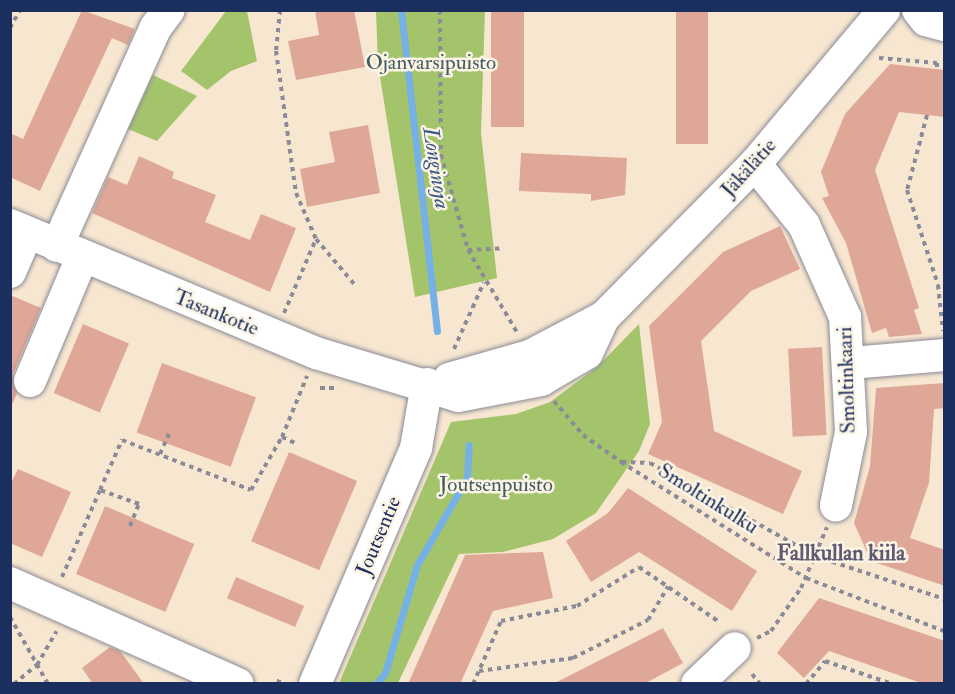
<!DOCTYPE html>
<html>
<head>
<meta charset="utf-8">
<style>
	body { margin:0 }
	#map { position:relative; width:955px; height:694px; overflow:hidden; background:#f8e7d0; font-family:"IM FELL Double Pica",serif }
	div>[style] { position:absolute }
	.green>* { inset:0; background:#a4c46c }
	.stream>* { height:7px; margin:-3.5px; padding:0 3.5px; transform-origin:3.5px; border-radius:3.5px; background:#75b1e6 }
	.building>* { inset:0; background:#dfa797; transform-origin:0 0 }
	.path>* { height:4px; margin-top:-2px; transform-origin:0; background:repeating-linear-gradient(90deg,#8a8b97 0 4.5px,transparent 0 9px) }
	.roads { filter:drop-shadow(0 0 2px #8a8b97) drop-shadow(0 0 2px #8a8b97) }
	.minor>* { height:32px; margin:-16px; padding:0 16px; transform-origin:16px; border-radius:16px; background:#fff }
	span { translate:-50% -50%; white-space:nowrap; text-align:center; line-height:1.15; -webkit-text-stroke:5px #fcf5e5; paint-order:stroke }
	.park-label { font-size:21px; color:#445c62 }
	.street-label { font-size:21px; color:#1b2f5e }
	.water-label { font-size:22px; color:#365687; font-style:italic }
	.neighbourhood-label { font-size:22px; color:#605972; font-weight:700 }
	.frame { position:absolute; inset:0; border:12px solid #1b2f5e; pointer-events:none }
</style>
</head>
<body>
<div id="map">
	<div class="green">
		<div style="clip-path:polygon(226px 11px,247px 11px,257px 61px,231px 71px,207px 90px,181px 71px)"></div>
		<div style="clip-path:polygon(376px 11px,485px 11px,481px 133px,497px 278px,415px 297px,378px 64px)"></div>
		<div style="clip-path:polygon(153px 75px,197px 96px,157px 141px,128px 129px)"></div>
		<div style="clip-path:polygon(639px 324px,650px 424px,639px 451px,596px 513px,553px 539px,503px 552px,459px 554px,398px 683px,339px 683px,451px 422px,516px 414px,550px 402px,597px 367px)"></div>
	</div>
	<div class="stream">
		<div style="left:401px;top:10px;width:323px;rotate:83.6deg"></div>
		<div style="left:376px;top:684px;width:14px;rotate:-51deg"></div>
		<div style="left:385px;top:673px;width:113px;rotate:-73.5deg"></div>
		<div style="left:417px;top:565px;width:100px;rotate:-60.1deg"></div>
		<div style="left:467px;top:478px;width:33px;rotate:-87deg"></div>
	</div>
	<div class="building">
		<div style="clip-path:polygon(82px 10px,135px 29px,128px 45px,112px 38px,40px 191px,10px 177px,10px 133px,23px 139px)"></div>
		<div style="clip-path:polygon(315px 10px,354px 10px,365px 67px,296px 80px,288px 41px,319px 35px)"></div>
		<div style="left:491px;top:10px;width:33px;height:117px"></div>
		<div style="left:676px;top:10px;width:32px;height:134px"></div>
		<div style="clip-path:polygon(890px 64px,945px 70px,945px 117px,899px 112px,875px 170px,919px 308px,914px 310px,922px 334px,889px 337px,886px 328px,872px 333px,846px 243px,822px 198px,829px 196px,821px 172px,845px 114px)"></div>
		<div style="clip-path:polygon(368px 125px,380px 193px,307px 207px,300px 169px,335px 162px,329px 132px)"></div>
		<div style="clip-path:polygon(521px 153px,627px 158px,625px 195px,591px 201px,591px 194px,519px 191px)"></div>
		<div style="clip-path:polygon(139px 156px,174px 172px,172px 178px,216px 195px,205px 222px,250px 240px,261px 214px,296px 228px,270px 292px,92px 213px,108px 177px,127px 185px)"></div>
		<div style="clip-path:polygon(780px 226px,800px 269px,751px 291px,701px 341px,714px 431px,802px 471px,783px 514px,648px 454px,662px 422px,649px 326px,723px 252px)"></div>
		<div style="clip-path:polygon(10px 295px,41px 308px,13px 374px,17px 393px,11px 407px)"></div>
		<div style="left:83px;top:324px;width:50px;height:75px;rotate:23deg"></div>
		<div style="left:822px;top:347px;width:88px;height:34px;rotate:87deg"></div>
		<div style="left:162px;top:363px;width:100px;height:74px;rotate:20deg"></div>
		<div style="clip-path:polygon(945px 383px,945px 408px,934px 409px,929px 483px,910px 538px,945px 550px,945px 586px,871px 561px,854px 523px,870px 466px,876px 388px)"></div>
		<div style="left:289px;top:452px;width:74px;height:97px;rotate:23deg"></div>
		<div style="clip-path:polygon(18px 469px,71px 492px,42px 557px,10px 543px,10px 485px)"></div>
		<div style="clip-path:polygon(628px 488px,757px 571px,732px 611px,639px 552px,591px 582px,566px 541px,608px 513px)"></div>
		<div style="left:105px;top:506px;width:97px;height:74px;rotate:23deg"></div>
		<div style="clip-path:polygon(543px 552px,553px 598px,493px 611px,460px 684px,408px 684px,465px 555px)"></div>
		<div style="left:236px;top:577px;width:74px;height:23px;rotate:23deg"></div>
		<div style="clip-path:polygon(819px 598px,945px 641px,945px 684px,924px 684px,829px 651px,804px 678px,777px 653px)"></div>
		<div style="clip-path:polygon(663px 628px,683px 663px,644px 684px,553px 684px)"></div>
		<div style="clip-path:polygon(110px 647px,121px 652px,144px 684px,93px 684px,82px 668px)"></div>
	</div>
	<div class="path">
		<div style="left:280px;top:10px;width:41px;rotate:95.6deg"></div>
		<div style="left:276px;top:51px;width:143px;rotate:82deg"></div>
		<div style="left:296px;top:193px;width:50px;rotate:66.5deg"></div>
		<div style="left:316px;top:239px;width:60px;rotate:49.7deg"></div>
		<div style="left:440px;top:10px;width:145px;rotate:89.6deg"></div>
		<div style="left:441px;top:155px;width:99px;rotate:74.1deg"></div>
		<div style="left:468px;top:250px;width:98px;rotate:59.2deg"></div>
		<div style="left:10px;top:28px;width:21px;rotate:-61deg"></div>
		<div style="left:879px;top:58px;width:58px;rotate:4.9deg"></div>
		<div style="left:937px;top:63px;width:6px;rotate:90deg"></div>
		<div style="left:927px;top:115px;width:78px;rotate:104.9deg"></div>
		<div style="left:907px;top:190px;width:100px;rotate:71.9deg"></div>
		<div style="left:938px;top:285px;width:46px;rotate:83.8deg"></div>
		<div style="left:468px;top:250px;width:35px;rotate:-3deg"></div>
		<div style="left:284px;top:313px;width:81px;rotate:-66.6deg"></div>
		<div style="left:454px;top:349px;width:73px;rotate:-65.9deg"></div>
		<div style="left:320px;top:388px;width:14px"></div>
		<div style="left:554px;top:401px;width:45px;rotate:49.5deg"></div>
		<div style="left:583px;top:435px;width:47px;rotate:35.4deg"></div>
		<div style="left:621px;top:462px;width:218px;rotate:32.1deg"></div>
		<div style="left:806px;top:578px;width:148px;rotate:21deg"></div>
		<div style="left:282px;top:437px;width:17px;rotate:25deg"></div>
		<div style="left:160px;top:454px;width:22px;rotate:-66deg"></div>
		<div style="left:622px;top:462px;width:28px;rotate:2deg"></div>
		<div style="left:650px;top:463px;width:189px;rotate:29.4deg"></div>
		<div style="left:815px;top:556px;width:136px;rotate:18.4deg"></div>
		<div style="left:130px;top:526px;width:24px;rotate:-68deg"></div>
		<div style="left:139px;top:504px;width:41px;rotate:-160.3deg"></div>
		<div style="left:100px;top:490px;width:55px;rotate:-66.3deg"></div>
		<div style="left:122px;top:440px;width:138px;rotate:21.2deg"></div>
		<div style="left:251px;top:490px;width:61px;rotate:-59.7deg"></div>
		<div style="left:282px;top:437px;width:66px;rotate:-67.7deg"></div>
		<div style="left:62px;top:577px;width:95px;rotate:-66.4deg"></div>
		<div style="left:10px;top:617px;width:77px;rotate:60.4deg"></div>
		<div style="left:757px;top:638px;width:16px;rotate:-27deg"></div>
		<div style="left:771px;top:631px;width:52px;rotate:-55.1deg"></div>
		<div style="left:801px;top:588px;width:66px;rotate:-66.9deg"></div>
		<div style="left:479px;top:671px;width:95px;rotate:-7.9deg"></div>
		<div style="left:573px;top:658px;width:84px;rotate:-26.9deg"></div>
		<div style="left:648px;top:620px;width:39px;rotate:-59deg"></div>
		<div style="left:752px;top:674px;width:13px;rotate:51deg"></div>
		<div style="left:14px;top:684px;width:30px;rotate:-40deg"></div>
		<div style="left:37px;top:665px;width:39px;rotate:-60deg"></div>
		<div style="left:278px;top:684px;width:7px;rotate:-74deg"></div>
		<div style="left:473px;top:684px;width:69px;rotate:-66deg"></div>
		<div style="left:501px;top:621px;width:77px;rotate:-11.2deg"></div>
		<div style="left:577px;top:606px;width:73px;rotate:-32.2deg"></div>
		<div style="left:639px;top:567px;width:96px;rotate:34.4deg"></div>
		<div style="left:806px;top:684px;width:30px;rotate:-50deg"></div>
		<div style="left:825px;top:661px;width:71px;rotate:18.9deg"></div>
	</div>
	<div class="roads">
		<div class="minor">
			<div style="left:918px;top:10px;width:13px;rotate:51deg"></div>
			<div style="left:926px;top:20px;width:19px;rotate:16deg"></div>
			<div style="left:755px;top:164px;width:78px;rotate:51.2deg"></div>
			<div style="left:804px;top:225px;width:101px;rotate:66deg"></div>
			<div style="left:845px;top:317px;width:115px;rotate:87deg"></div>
			<div style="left:851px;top:432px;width:75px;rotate:101.6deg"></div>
			<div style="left:10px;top:225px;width:332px;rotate:22.7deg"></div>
			<div style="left:316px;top:353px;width:148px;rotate:16.8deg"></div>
			<div style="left:458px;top:396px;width:85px;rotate:-10.9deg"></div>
			<div style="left:541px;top:380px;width:53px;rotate:-30.4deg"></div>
			<div style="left:587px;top:353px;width:40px;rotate:-65deg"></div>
			<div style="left:57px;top:246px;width:240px;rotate:-65.7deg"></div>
			<div style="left:156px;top:27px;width:21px;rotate:-53deg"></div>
			<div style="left:10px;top:272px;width:43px;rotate:-66.4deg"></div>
			<div style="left:851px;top:363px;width:93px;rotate:-4.9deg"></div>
			<div style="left:449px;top:379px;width:84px;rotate:-15.9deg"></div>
			<div style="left:530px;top:356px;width:84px;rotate:-27.8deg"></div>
			<div style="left:604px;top:317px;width:215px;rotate:-45.4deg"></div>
			<div style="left:755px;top:164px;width:201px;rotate:-50deg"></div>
			<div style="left:30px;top:381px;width:134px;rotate:-67.2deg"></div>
			<div style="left:10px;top:583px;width:249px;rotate:23.9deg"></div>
			<div style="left:315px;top:684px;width:257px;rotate:-66.8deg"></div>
			<div style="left:416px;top:448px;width:65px;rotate:-80.2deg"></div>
			<div style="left:697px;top:684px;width:52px;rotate:-43.5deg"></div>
		</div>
	</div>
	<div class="park-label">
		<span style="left:431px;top:63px">Ojanvarsipuisto</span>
		<span style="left:496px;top:485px">Joutsenpuisto</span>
	</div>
	<div class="street-label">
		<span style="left:749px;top:168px;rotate:-48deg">Jäkälätie</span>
		<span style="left:216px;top:313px;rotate:22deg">Tasankotie</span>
		<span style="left:847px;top:380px;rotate:-92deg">Smoltinkaari</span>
		<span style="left:708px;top:499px;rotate:32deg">Smoltinkulku</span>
		<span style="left:379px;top:536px;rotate:-67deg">Joutsentie</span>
	</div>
	<div class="water-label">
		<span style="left:436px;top:168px;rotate:81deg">Longinoja</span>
	</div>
	<div class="neighbourhood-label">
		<span style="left:841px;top:554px">Fallkullan kiila</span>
	</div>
	<div class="frame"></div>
</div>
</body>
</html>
